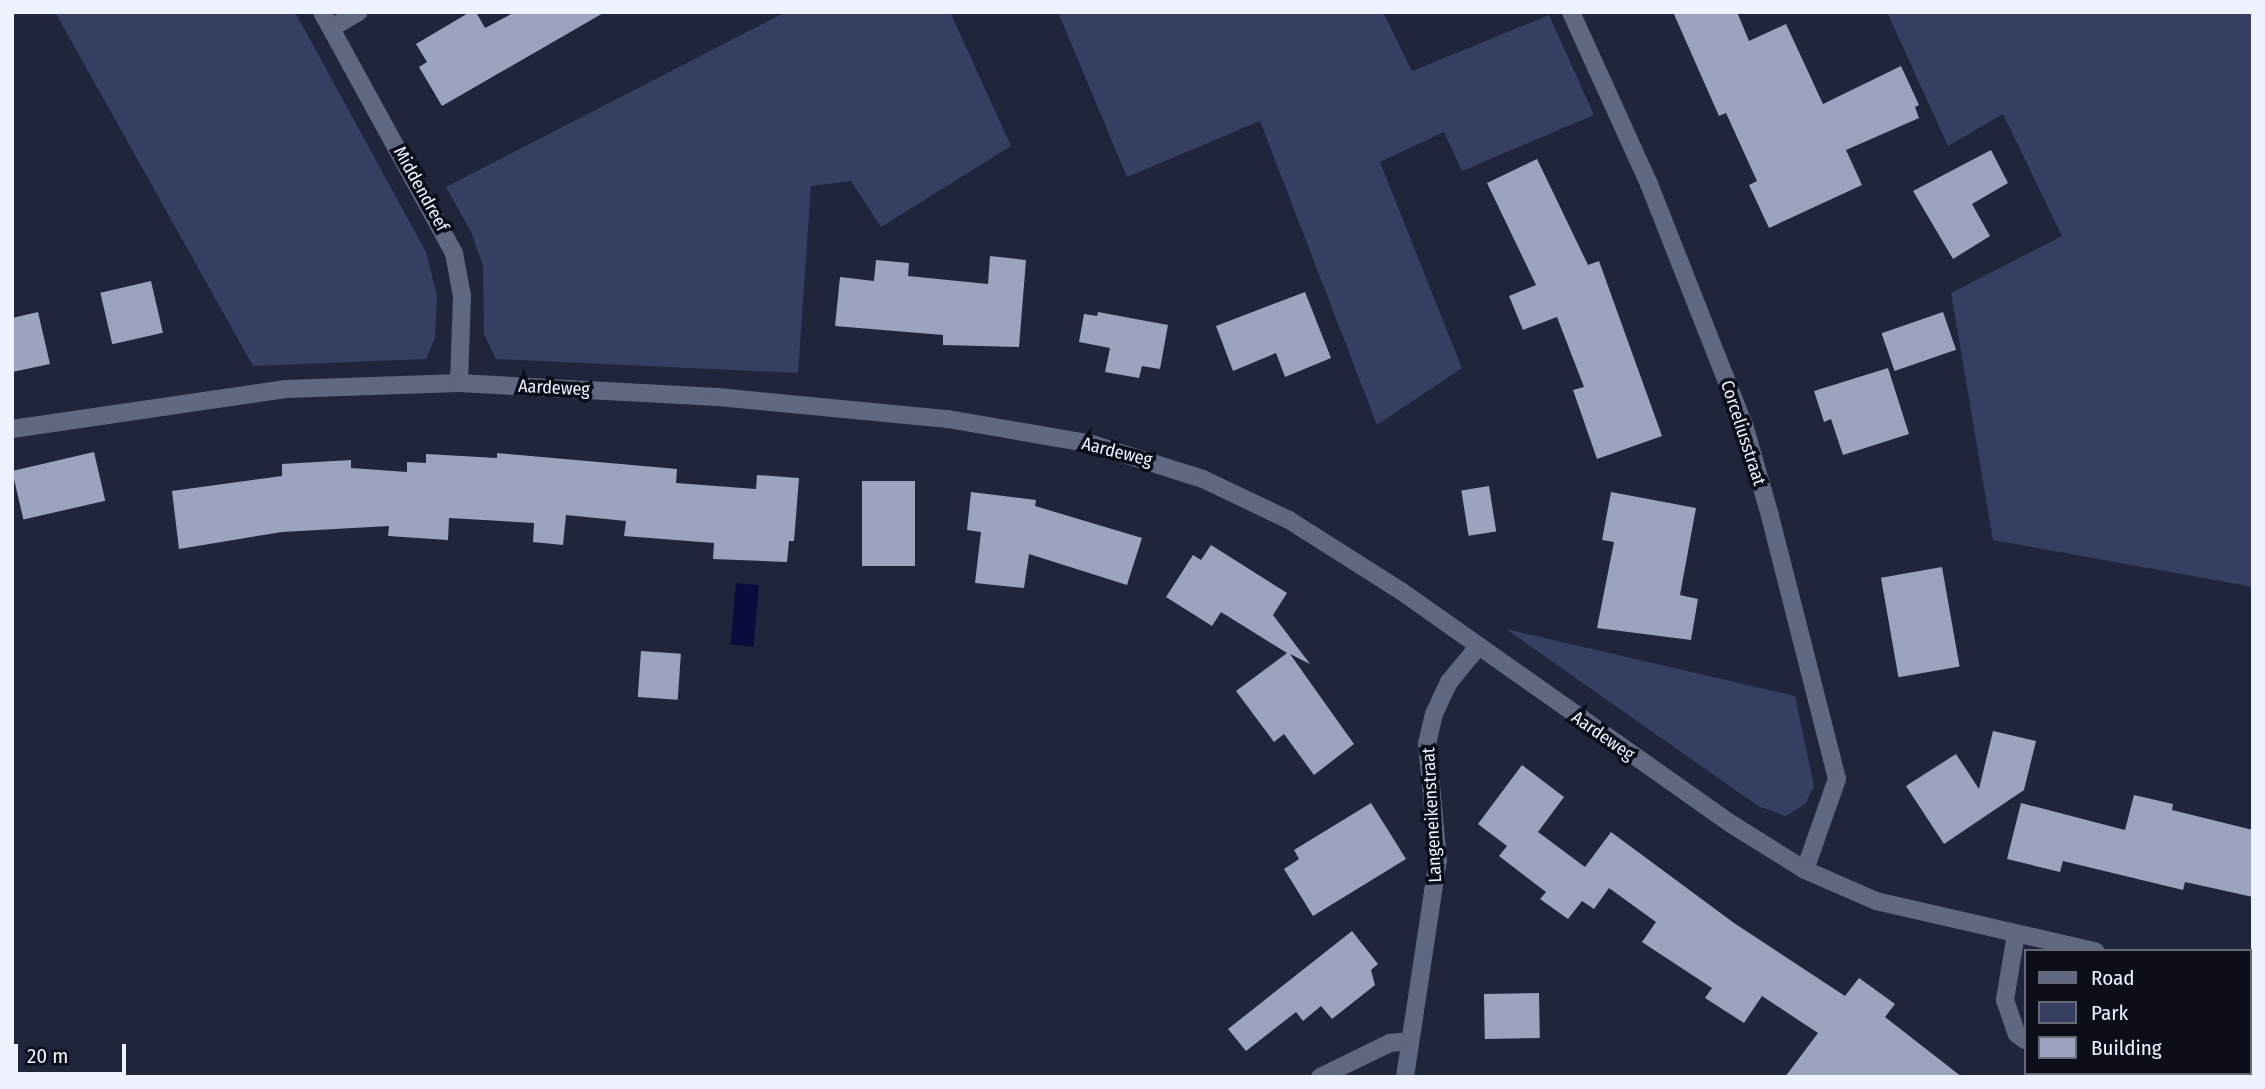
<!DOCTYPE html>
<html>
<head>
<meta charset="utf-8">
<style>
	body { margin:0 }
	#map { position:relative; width:2265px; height:1089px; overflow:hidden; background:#20253b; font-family:"Fira Sans Condensed",sans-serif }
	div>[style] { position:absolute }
	.green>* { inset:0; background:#363e62 }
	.water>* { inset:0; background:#0b0c3e; transform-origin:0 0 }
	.building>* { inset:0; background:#9ba3bf; transform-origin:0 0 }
	.minor>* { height:18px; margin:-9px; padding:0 9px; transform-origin:9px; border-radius:9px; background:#606781 }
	span { translate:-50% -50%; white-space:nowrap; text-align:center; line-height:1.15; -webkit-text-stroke:7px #0c0f19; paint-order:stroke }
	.street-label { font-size:18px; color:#eef2fe }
	.frame { position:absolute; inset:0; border:14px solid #eef2fe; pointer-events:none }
	.legend { position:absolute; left:2024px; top:949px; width:228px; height:126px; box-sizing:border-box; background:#0c0f19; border:2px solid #666a75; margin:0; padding:9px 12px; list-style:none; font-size:21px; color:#eef2fe }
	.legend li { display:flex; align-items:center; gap:14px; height:35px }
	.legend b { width:35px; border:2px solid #666a75 }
	.scale { position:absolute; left:14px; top:1044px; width:112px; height:32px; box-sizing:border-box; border:4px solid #eef2fe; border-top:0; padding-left:9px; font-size:21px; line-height:24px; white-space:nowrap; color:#eef2fe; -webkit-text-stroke:5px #0c0f19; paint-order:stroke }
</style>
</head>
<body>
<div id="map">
	<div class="green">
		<div style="clip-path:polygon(55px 12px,295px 12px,426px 252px,437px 296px,435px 338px,426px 359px,253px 366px)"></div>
		<div style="clip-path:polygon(786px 12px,950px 12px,1011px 146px,881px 227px,851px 181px,811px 186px,798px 373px,496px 359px,484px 334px,483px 266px,471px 232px,446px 187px)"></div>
		<div style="clip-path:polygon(1058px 12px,1383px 12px,1412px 71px,1549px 15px,1594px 115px,1462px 171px,1444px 132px,1380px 162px,1462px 368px,1377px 425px,1260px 121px,1127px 177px)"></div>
		<div style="clip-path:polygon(1887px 12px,2253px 12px,2253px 587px,1993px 540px,1951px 293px,2062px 236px,2003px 114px,1948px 146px)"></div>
		<div style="clip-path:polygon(1506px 629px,1795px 696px,1814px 786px,1805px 804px,1786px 816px,1758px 806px)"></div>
	</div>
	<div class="water">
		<div style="left:736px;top:583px;width:23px;height:62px;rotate:5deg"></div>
	</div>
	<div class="building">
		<div style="clip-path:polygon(470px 12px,476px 12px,485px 28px,515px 12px,605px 12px,442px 106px,419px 67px,427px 62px,416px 44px)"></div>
		<div style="clip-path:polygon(1673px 12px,1737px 12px,1749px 41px,1786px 24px,1823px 104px,1901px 66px,1919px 105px,1915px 107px,1919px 118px,1846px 150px,1862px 185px,1769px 228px,1749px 185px,1757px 181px,1726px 113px,1719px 116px)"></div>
		<div style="clip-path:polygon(1991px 150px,2008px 183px,1972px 204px,1990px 236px,1953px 259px,1913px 191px)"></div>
		<div style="clip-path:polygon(1537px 159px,1588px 265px,1599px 261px,1662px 436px,1597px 459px,1573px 390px,1584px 387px,1557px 317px,1523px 330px,1509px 296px,1536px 285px,1487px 183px)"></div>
		<div style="clip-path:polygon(990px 256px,1026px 260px,1019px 347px,943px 345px,943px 335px,835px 326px,840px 277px,874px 281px,876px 260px,909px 263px,908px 276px,988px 284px)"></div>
		<div style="left:151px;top:281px;width:53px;height:52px;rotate:77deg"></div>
		<div style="clip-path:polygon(1305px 292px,1331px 358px,1285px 377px,1276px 353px,1233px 371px,1216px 326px)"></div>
		<div style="clip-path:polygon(38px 312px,50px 364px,12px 372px,12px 318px)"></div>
		<div style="clip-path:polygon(1098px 312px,1168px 325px,1160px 369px,1142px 366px,1139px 378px,1105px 372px,1110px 348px,1079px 342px,1084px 314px,1097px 316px)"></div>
		<div style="left:1943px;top:312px;width:40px;height:65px;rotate:71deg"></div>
		<div style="clip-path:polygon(1888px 368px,1909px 434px,1843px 455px,1831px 419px,1824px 422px,1814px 391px)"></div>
		<div style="left:94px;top:452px;width:50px;height:84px;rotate:77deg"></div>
		<div style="clip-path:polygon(497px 453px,677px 469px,676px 483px,756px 489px,757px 475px,799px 478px,794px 541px,789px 541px,787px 562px,713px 559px,714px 543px,624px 536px,626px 521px,566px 515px,563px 545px,533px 542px,534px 523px,449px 518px,448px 540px,388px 536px,389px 526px,282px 532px,179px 549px,172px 491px,282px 476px,282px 464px,351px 460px,351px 468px,407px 472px,407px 462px,426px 463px,426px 454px,497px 458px)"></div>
		<div style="left:862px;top:481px;width:53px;height:85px"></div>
		<div style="left:1489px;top:486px;width:46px;height:28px;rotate:81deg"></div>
		<div style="clip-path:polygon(971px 492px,1036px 500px,1035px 506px,1142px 538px,1127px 585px,1029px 554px,1024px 588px,975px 583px,981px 532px,967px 530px)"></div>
		<div style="clip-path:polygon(1611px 492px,1696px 508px,1680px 595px,1698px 599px,1691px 640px,1597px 628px,1614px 542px,1602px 540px)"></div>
		<div style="clip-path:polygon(1211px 545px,1287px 593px,1273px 615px,1310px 664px,1290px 654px,1354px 744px,1314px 775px,1284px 734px,1274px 742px,1236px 691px,1287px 653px,1221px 612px,1212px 626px,1166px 597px,1193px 555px,1201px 560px)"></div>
		<div style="left:1942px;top:567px;width:101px;height:62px;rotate:80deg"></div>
		<div style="left:641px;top:651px;width:40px;height:46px;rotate:4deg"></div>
		<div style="clip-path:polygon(1993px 731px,2036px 741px,2024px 790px,1944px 844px,1906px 786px,1956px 754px,1979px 789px)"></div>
		<div style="clip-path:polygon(1522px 765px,1564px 797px,1538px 832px,1585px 867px,1611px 832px,1734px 923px,1845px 996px,1859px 978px,1895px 1004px,1885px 1017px,1962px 1077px,1785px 1077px,1818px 1033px,1762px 996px,1744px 1023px,1705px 998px,1712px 988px,1642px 942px,1656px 922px,1609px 888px,1594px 909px,1582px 901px,1568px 919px,1540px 899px,1546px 892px,1499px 856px,1507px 846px,1478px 824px)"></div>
		<div style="clip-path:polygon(2134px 795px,2173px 804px,2172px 810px,2253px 830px,2253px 897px,2185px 882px,2183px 890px,2063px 861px,2060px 872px,2007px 859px,2021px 803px,2125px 830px)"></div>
		<div style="clip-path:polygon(1371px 803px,1406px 859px,1313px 916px,1284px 869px,1299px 859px,1294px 850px)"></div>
		<div style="clip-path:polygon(1352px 931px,1378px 964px,1371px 970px,1375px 985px,1332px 1019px,1321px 1006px,1303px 1021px,1296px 1012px,1246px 1051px,1228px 1029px)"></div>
		<div style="left:1539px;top:993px;width:45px;height:55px;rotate:89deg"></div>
	</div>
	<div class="minor">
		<div style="left:322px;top:12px;width:275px;rotate:61.3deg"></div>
		<div style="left:454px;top:253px;width:44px;rotate:79.5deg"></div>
		<div style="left:462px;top:296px;width:87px;rotate:92deg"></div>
		<div style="left:1571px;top:12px;width:189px;rotate:65.6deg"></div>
		<div style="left:1649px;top:184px;width:262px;rotate:68.5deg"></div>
		<div style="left:1745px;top:428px;width:91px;rotate:74.1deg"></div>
		<div style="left:1770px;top:516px;width:271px;rotate:75.7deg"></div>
		<div style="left:1837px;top:779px;width:96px;rotate:109.4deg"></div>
		<div style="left:331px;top:28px;width:32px;rotate:-30deg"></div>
		<div style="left:12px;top:429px;width:277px;rotate:-8.3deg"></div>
		<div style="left:286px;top:389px;width:173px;rotate:-2deg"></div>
		<div style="left:459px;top:383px;width:259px;rotate:3.1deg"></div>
		<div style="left:718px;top:397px;width:231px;rotate:5.5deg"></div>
		<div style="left:948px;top:419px;width:146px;rotate:9.8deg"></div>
		<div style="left:1092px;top:444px;width:116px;rotate:17.5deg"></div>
		<div style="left:1203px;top:479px;width:95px;rotate:25.5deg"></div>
		<div style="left:1289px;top:520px;width:133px;rotate:32.4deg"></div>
		<div style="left:1401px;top:591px;width:406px;rotate:35.2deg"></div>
		<div style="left:1733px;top:825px;width:85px;rotate:32deg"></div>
		<div style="left:1805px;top:870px;width:77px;rotate:23.6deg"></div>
		<div style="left:1876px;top:901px;width:225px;rotate:12.9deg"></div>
		<div style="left:2016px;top:934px;width:67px;rotate:99.5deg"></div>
		<div style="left:2005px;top:1000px;width:36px;rotate:71deg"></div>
		<div style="left:2017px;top:1034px;width:10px;rotate:37deg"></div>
		<div style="left:2249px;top:984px;width:4px;rotate:14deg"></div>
		<div style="left:2065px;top:1073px;width:6px;rotate:45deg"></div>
		<div style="left:1320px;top:1077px;width:78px;rotate:-25.9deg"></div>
		<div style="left:1390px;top:1043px;width:19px;rotate:-6deg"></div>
		<div style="left:1405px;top:1077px;width:219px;rotate:-81.4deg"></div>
		<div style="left:1438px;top:860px;width:117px;rotate:-95.4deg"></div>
		<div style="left:1427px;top:744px;width:31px;rotate:-77deg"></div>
		<div style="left:1434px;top:714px;width:35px;rotate:-65deg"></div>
		<div style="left:1449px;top:682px;width:44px;rotate:-50.5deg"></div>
	</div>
	<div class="street-label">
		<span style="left:421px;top:189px;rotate:61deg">Middendreef</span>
		<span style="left:554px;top:388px;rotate:3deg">Aardeweg</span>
		<span style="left:1743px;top:433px;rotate:72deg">Corceliusstraat</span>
		<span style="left:1117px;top:452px;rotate:14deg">Aardeweg</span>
		<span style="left:1603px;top:736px;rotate:35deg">Aardeweg</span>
		<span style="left:1432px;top:815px;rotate:-93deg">Langeneikenstraat</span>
	</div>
	<div class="frame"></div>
	<ul class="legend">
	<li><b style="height:9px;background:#606781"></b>Road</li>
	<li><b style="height:19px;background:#363e62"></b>Park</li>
	<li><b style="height:19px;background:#9ba3bf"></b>Building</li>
	</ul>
	<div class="scale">20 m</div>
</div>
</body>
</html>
